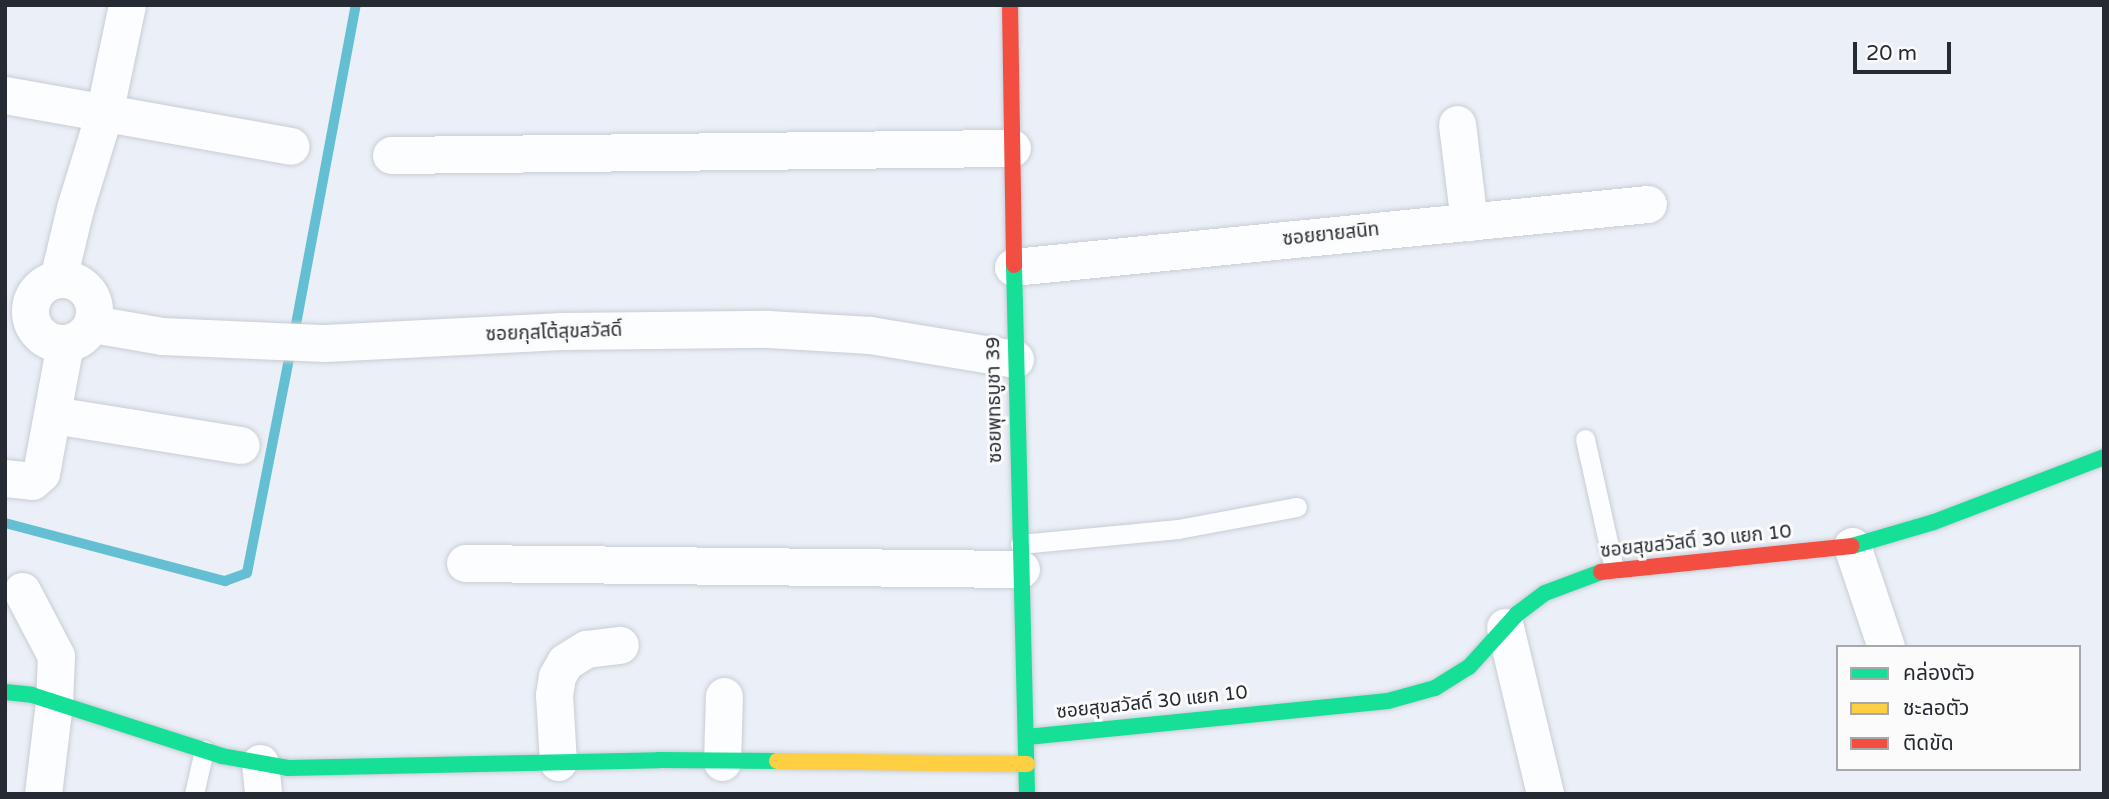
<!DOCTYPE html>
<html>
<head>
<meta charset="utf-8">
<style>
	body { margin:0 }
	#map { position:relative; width:2109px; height:799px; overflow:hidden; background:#ebeff7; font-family:"Varela Round","Noto Sans Thai",sans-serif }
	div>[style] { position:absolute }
	.stream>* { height:10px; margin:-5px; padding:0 5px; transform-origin:5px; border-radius:5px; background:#65bfd2 }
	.roads { filter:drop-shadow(0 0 2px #c8cdd4) drop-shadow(0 0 2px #c8cdd4) }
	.lane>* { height:19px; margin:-9.5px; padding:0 9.5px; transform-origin:9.5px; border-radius:9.5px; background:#fcfdfe }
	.street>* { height:37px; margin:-18.5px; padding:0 18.5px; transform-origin:18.5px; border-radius:18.5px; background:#fcfdfe }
	.street>.ring { margin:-18.5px; padding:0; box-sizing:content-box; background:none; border:37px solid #fcfdfe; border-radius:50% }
	.fast>* { height:16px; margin:-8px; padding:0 8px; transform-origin:8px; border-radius:8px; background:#16e098 }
	.slow>* { height:16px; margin:-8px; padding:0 8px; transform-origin:8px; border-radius:8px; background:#ffcf43 }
	.jam>* { height:16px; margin:-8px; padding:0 8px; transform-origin:8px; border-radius:8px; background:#f24e42 }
	span { translate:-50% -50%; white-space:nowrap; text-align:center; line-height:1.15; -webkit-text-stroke:6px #fbfbfb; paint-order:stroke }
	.street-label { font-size:19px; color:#262b33 }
	.frame { position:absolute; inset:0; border:7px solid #262b33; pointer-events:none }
	.legend { position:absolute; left:1836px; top:645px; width:245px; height:126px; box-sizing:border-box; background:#fbfbfb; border:2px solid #a6a8ab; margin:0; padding:9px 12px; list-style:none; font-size:21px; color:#262b33 }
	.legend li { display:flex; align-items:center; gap:14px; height:35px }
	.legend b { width:35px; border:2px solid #a6a8ab }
	.scale { position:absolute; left:1853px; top:42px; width:98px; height:32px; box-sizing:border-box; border:4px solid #262b33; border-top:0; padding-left:9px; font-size:21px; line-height:24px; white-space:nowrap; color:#262b33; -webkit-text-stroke:5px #fbfbfb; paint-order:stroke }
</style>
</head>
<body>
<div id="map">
	<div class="stream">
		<div style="left:294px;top:335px;width:336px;rotate:-79.4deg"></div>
		<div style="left:5px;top:523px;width:228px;rotate:14.8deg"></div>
		<div style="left:225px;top:581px;width:23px;rotate:-20deg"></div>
		<div style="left:247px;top:573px;width:228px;rotate:-78.9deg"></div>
	</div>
	<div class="roads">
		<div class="lane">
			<div style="left:1585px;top:439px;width:133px;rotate:77.4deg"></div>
			<div style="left:1020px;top:544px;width:159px;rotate:-5.4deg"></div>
			<div style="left:1178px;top:529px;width:121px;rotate:-10.5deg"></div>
			<div style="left:194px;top:794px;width:45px;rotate:-77.2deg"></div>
		</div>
		<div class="street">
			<div style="left:5px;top:95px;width:290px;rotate:10.1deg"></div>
			<div style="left:1457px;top:124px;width:99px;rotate:83deg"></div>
			<div style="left:391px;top:155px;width:621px;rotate:-0.65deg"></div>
			<div style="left:1013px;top:267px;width:638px;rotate:-5.67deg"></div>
			<div class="ring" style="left:30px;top:279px;width:27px;height:27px"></div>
			<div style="left:58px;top:279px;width:73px;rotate:-76.5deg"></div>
			<div style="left:75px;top:208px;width:98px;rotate:-72.9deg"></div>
			<div style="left:104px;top:114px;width:111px;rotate:-78.1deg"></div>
			<div style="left:93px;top:324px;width:70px;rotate:9.9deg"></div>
			<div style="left:162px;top:336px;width:163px;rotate:2.5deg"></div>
			<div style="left:325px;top:343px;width:237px;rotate:-2.9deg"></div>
			<div style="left:562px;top:331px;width:206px;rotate:-0.6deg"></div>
			<div style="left:768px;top:329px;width:102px;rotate:3.4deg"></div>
			<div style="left:870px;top:335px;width:147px;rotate:9.4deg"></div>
			<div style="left:53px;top:415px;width:190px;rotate:9.1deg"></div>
			<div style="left:5px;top:478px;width:27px;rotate:6deg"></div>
			<div style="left:32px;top:481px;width:12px;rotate:-42deg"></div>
			<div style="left:41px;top:473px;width:131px;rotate:-79.5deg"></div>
			<div style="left:1852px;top:546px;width:107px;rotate:71.4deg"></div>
			<div style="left:465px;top:563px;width:556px;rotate:0.62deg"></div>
			<div style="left:22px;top:591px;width:73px;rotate:62.4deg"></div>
			<div style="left:56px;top:656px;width:46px;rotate:92.5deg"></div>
			<div style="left:54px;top:702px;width:93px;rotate:96.8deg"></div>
			<div style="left:1505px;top:627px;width:172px;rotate:76.5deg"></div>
			<div style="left:558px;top:762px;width:67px;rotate:-93.4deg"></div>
			<div style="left:554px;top:695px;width:19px;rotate:-81deg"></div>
			<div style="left:557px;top:676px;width:16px;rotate:-60deg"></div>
			<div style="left:565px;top:662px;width:25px;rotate:-32deg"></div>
			<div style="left:586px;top:649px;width:34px;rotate:-7deg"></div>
			<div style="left:722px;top:762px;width:66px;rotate:-88.3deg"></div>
			<div style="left:260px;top:763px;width:31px;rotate:84deg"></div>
		</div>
		<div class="fast">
			<div style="left:1014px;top:265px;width:529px;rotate:88.59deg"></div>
			<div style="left:1852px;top:546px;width:85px;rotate:-16.3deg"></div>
			<div style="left:1934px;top:522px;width:182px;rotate:-20.9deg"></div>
			<div style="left:5px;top:692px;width:27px;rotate:6deg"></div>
			<div style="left:32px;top:695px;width:200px;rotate:17.8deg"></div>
			<div style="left:222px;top:756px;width:67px;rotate:10.3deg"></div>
			<div style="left:288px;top:768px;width:371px;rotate:-1.2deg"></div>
			<div style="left:659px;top:760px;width:118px;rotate:0.5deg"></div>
			<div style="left:1027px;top:737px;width:363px;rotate:-5.7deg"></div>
			<div style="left:1388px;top:701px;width:49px;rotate:-15.5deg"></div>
			<div style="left:1435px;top:688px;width:40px;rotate:-32deg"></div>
			<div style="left:1469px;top:667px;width:72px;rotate:-47.8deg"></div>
			<div style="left:1517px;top:614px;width:35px;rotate:-37deg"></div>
			<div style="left:1545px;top:593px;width:60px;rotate:-20.6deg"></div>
		</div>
		<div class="slow">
			<div style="left:777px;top:761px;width:250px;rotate:0.7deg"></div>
		</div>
		<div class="jam">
			<div style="left:1010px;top:5px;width:260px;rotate:89.1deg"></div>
			<div style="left:1601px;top:572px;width:252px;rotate:-5.9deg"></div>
		</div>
	</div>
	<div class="street-label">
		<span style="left:1331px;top:235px;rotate:-6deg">ซอยยายสนิท</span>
		<span style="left:554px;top:333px;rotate:-2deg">ซอยกุสโต้สุขสวัสดิ์</span>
		<span style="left:995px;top:400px;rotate:-91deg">ซอยพุทธบูชา 39</span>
		<span style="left:1696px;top:542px;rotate:-6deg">ซอยสุขสวัสดิ์ 30 แยก 10</span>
		<span style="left:1152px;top:703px;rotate:-6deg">ซอยสุขสวัสดิ์ 30 แยก 10</span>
	</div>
	<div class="frame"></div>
	<ul class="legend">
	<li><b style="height:9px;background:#16e098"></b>คล่องตัว</li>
	<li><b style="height:9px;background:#ffcf43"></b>ชะลอตัว</li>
	<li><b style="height:9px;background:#f24e42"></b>ติดขัด</li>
	</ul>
	<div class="scale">20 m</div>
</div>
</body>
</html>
